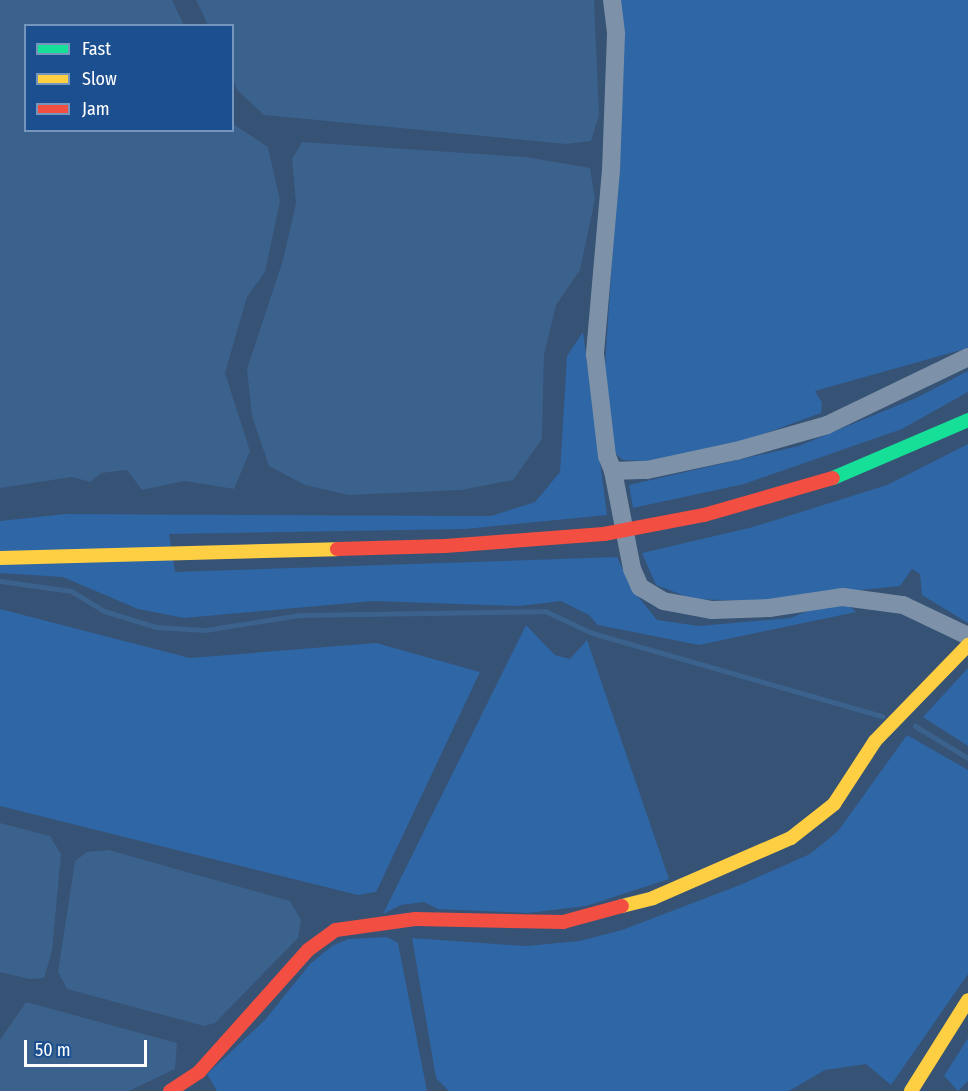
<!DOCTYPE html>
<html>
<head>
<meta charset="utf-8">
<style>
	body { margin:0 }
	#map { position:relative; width:968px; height:1091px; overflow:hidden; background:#365274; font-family:"Fira Sans Condensed",sans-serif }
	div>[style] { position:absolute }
	.green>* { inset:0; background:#2f66a5 }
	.water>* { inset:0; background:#3b618d }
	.stream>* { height:5px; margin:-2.5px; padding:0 2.5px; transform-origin:2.5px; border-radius:2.5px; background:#3b618d }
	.street>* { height:18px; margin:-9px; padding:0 9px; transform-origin:9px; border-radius:9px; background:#7d92a8 }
	.fast>* { height:14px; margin:-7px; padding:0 7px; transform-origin:7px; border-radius:7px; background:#16e098 }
	.slow>* { height:14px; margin:-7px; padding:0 7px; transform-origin:7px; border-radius:7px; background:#ffcf43 }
	.jam>* { height:14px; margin:-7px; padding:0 7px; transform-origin:7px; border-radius:7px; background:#f24e42 }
	span { translate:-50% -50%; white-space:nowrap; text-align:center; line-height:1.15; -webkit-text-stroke:6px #1b4f8f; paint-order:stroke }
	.legend { position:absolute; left:24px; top:24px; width:210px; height:108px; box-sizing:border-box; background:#1b4f8f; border:2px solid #7695bc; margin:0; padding:8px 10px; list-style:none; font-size:18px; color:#fff }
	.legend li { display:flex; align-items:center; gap:12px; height:30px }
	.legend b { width:30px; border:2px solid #7695bc }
	.scale { position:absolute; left:24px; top:1040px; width:123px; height:27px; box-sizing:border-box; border:3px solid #fff; border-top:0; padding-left:8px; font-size:18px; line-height:21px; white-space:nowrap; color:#fff; -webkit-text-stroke:4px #1b4f8f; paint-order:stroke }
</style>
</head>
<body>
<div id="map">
	<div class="green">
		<div style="clip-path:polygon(619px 0,968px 0,968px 348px,815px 391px,822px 403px,821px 413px,750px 439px,661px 462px,623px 460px,612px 451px,603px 396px,618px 170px)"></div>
		<div style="clip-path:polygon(583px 332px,607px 515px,465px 529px,169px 534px,175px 572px,617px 557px,632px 589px,657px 620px,699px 626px,790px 618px,832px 602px,847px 604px,856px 612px,699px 645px,598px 625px,589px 615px,561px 601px,519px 606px,373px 601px,184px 618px,138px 609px,63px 577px,0 573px,0 521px,65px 514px,491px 516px,535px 502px,560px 472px,567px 356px)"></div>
		<div style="clip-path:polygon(968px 371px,968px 392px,902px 429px,744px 484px,633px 508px,629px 485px,799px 446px,918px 397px)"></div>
		<div style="clip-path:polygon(968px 444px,968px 623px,922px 595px,920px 574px,912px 569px,900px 586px,751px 601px,693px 599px,656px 585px,642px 553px,753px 527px,887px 485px)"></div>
		<div style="clip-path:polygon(0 609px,190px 658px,376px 643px,480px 672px,376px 892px,358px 895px,0 806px)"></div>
		<div style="clip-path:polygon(526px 625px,555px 655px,570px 659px,587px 640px,669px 879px,586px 906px,528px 913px,438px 909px,424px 902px,401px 905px,383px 914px)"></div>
		<div style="clip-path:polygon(968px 668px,968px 746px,923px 717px)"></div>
		<div style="clip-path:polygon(907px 735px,968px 770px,968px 974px,891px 1085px,866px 1064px,825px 1070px,789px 1091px,449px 1091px,436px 1078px,412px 938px,526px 946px,579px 941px,622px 930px,740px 885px,810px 854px,838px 831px)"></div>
		<div style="clip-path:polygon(387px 937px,398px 943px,427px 1091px,217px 1091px,207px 1074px,265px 1020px,310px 964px,332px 946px,348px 939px)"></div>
		<div style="clip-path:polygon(968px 1038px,968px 1081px,958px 1091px,944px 1076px)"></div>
	</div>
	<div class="water">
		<div style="clip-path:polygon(0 0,172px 0,184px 25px,26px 26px,26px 130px,232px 130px,233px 124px,268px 147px,280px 201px,265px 272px,247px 297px,225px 373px,250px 451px,234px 489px,184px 481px,142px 490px,127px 470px,101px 473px,90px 482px,72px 477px,0 488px)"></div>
		<div style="clip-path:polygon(196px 0,594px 0,599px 115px,591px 141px,566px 144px,264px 115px,237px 90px,233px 79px,232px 26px,208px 25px)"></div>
		<div style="clip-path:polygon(302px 142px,526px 157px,590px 168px,595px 199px,580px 270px,556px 305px,544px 355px,542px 439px,513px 480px,462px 490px,349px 495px,305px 485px,269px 466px,252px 416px,247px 369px,283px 260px,296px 203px,292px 159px)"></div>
		<div style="clip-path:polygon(0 823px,50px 836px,61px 854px,52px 951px,44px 978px,29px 979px,0 972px)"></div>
		<div style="clip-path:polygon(109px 850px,290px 901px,301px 920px,298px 938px,215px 1023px,204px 1026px,67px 989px,58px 972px,75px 861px,87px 852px)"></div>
		<div style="clip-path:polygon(26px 1002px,177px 1043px,175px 1069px,129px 1091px,0 1091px,0 1040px)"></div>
	</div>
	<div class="stream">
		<div style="left:0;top:581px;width:72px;rotate:8deg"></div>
		<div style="left:71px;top:591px;width:39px;rotate:31deg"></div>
		<div style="left:104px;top:611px;width:54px;rotate:17.1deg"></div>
		<div style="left:156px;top:627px;width:49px;rotate:3.5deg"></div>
		<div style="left:205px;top:630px;width:96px;rotate:-9deg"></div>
		<div style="left:300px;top:615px;width:245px;rotate:-0.9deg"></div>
		<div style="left:545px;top:611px;width:52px;rotate:25.1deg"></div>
		<div style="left:592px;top:633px;width:302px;rotate:16deg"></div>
		<div style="left:915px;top:726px;width:62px;rotate:31.1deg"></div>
	</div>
	<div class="street">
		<div style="left:612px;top:0;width:34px;rotate:83deg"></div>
		<div style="left:616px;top:34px;width:136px;rotate:92.1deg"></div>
		<div style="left:611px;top:170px;width:185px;rotate:95deg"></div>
		<div style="left:595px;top:354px;width:103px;rotate:83.3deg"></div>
		<div style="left:607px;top:456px;width:16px;rotate:68deg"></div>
		<div style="left:613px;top:471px;width:100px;rotate:79deg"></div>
		<div style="left:632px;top:569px;width:20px;rotate:66deg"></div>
		<div style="left:640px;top:587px;width:27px;rotate:31deg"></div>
		<div style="left:663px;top:601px;width:50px;rotate:10.4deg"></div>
		<div style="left:712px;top:610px;width:57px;rotate:-2deg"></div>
		<div style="left:769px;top:608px;width:75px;rotate:-8.5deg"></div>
		<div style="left:843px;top:597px;width:61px;rotate:7.6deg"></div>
		<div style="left:903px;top:605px;width:72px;rotate:25.5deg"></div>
		<div style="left:613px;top:471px;width:34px;rotate:-2deg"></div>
		<div style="left:647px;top:470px;width:91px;rotate:-12.1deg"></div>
		<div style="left:736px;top:451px;width:95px;rotate:-15.9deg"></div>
		<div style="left:827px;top:425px;width:157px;rotate:-25.7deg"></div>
	</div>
	<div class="fast">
		<div style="left:833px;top:478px;width:147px;rotate:-23.2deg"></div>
	</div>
	<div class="slow">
		<div style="left:0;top:558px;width:337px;rotate:-1.5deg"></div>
		<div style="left:622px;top:906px;width:32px;rotate:-14deg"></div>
		<div style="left:653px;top:898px;width:150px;rotate:-23.5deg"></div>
		<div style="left:791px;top:838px;width:55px;rotate:-38.3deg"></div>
		<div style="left:834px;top:804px;width:75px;rotate:-56.9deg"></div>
		<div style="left:875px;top:741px;width:134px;rotate:-45.9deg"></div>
		<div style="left:911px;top:1091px;width:107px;rotate:-57.9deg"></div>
	</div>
	<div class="jam">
		<div style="left:337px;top:549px;width:108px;rotate:-1.6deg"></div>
		<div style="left:445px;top:546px;width:159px;rotate:-4.3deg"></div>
		<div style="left:604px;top:534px;width:102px;rotate:-10.8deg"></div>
		<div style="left:704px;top:515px;width:134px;rotate:-16deg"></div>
		<div style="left:170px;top:1091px;width:35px;rotate:-33deg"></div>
		<div style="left:199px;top:1072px;width:164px;rotate:-48.2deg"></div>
		<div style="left:308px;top:950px;width:34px;rotate:-36deg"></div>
		<div style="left:336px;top:930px;width:80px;rotate:-7.9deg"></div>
		<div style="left:415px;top:919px;width:148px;rotate:1.2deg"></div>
		<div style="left:563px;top:922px;width:61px;rotate:-15.2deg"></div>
	</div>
	<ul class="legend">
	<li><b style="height:8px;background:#16e098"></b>Fast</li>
	<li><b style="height:8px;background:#ffcf43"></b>Slow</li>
	<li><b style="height:8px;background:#f24e42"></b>Jam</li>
	</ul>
	<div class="scale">50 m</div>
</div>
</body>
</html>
